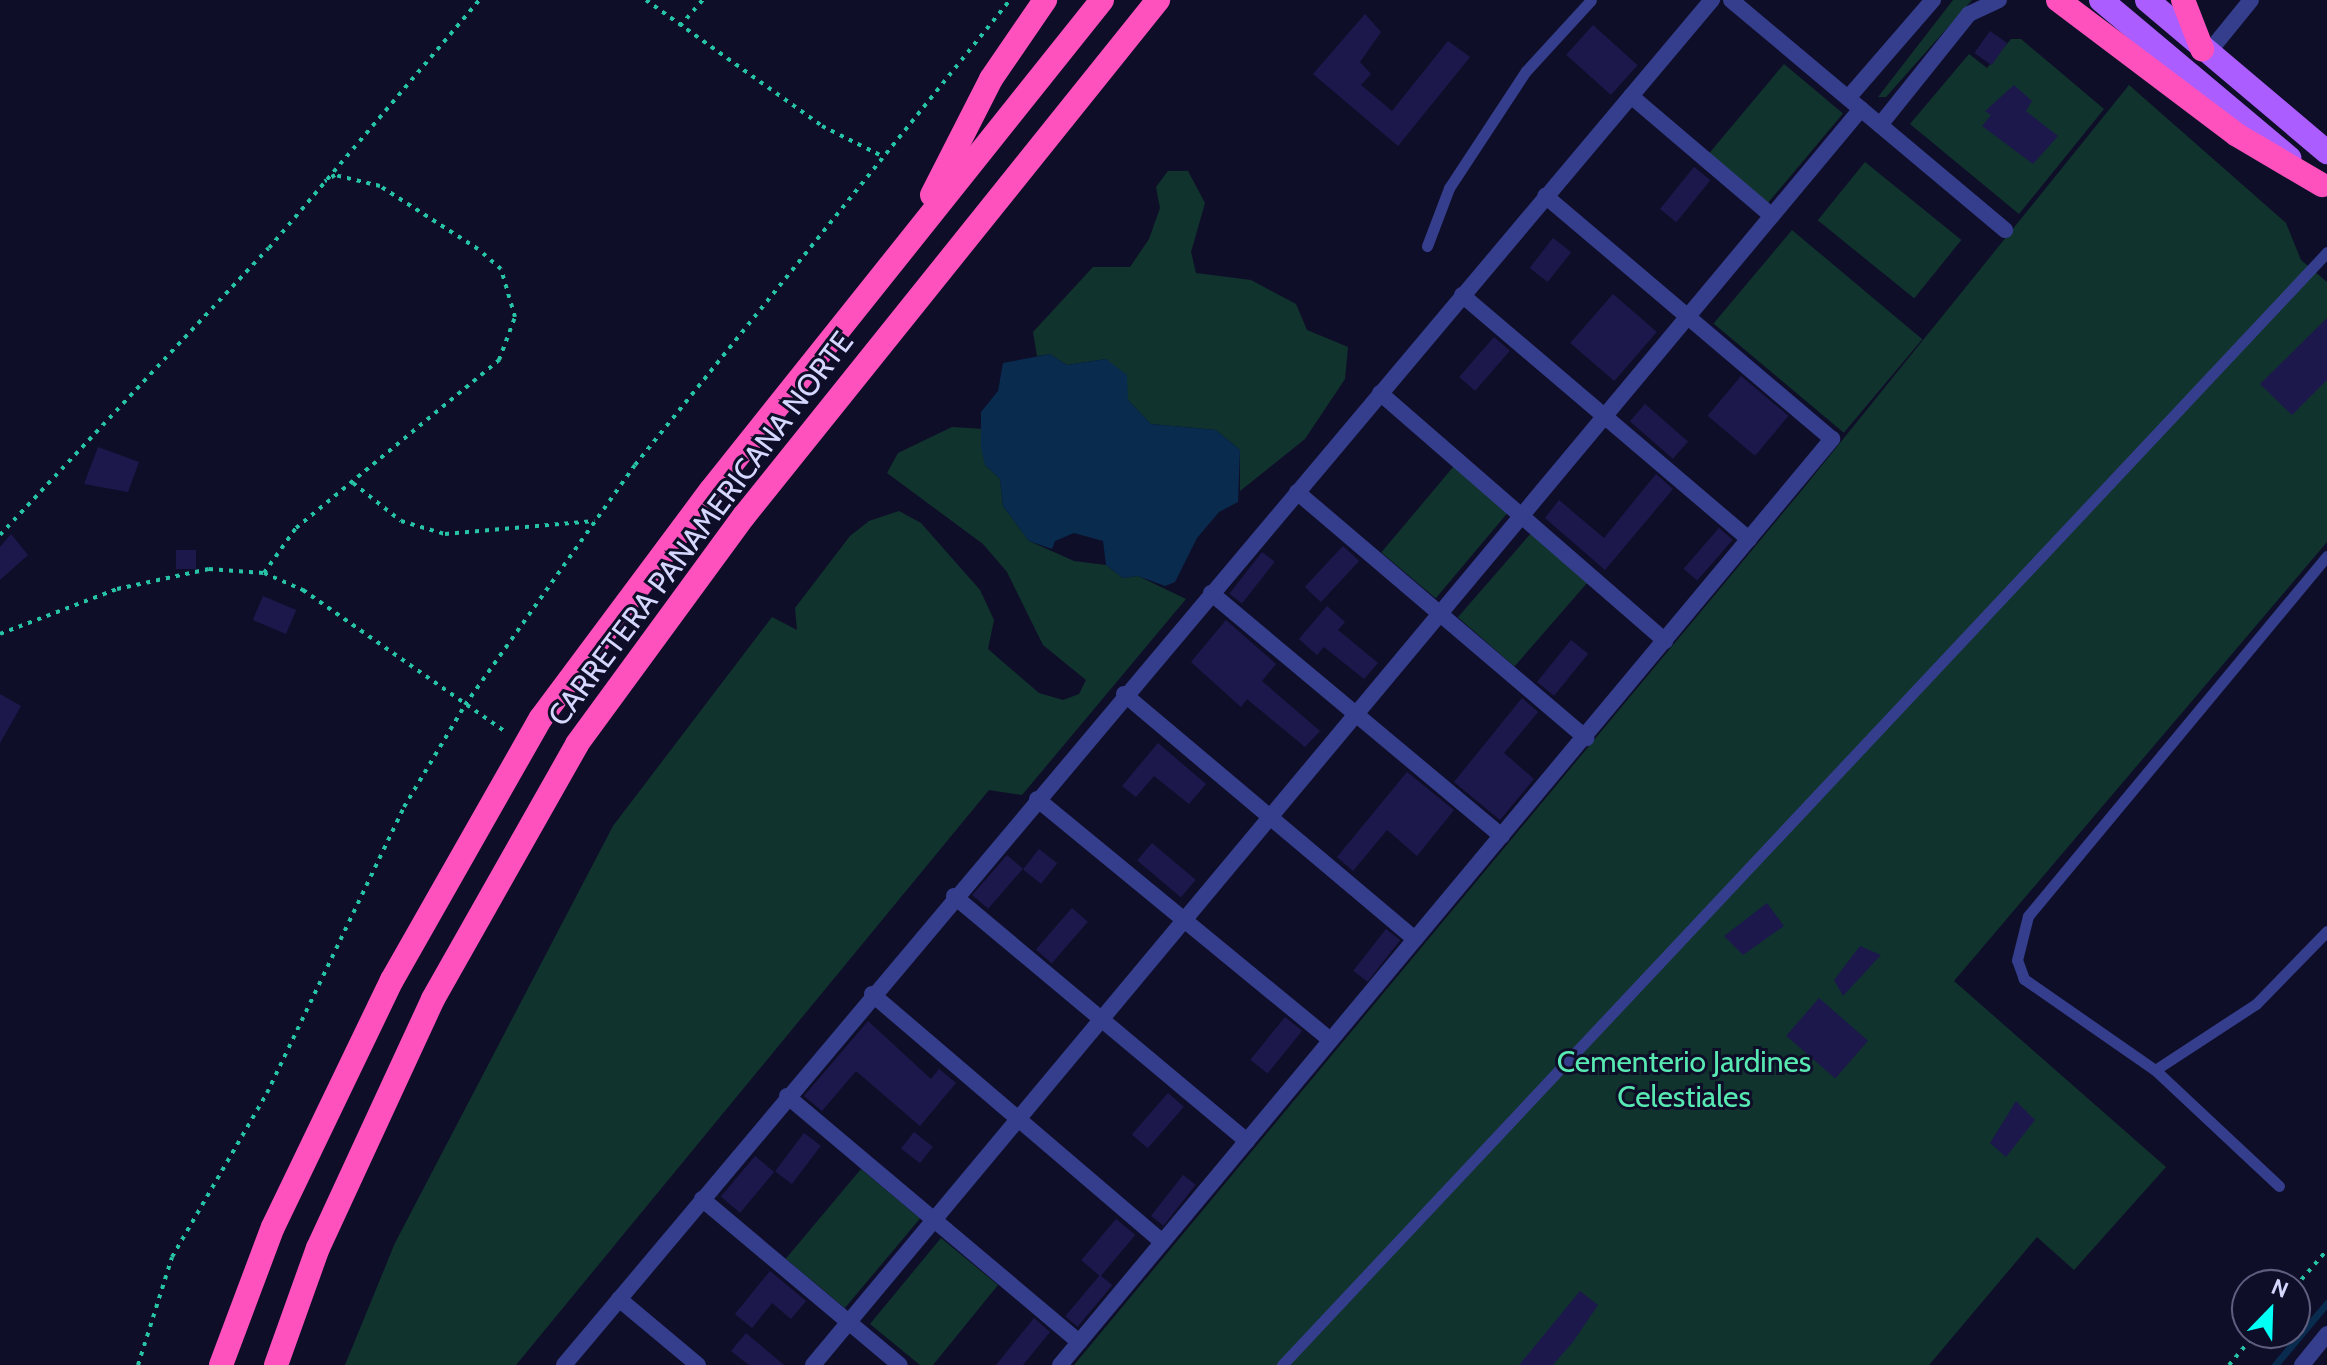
<!DOCTYPE html>
<html>
<head>
<meta charset="utf-8">
<style>
	body { margin:0 }
	#map { position:relative; width:2327px; height:1365px; overflow:hidden; background:#0f0e29; font-family:Cabin,sans-serif }
	div>[style] { position:absolute }
	.green>* { inset:0; background:#10342d; transform-origin:0 0 }
	.water>* { inset:0; background:#082b4e }
	.stream>* { height:7px; margin:-3.5px; padding:0 3.5px; transform-origin:3.5px; border-radius:3.5px; background:#082b4e }
	.building>* { inset:0; background:#1c184c; transform-origin:0 0 }
	.path>* { height:4px; margin-top:-2px; transform-origin:0; background:repeating-linear-gradient(90deg,#26c3a4 0 4px,transparent 0 10px) }
	.lane>* { height:11px; margin:-5.5px; padding:0 5.5px; transform-origin:5.5px; border-radius:5.5px; background:#353e8c }
	.street>* { height:16px; margin:-8px; padding:0 8px; transform-origin:8px; border-radius:8px; background:#353e8c }
	.primary>* { height:24px; margin:-12px; padding:0 12px; transform-origin:12px; border-radius:12px; background:#ac5dff }
	.highway>* { height:24px; margin:-12px; padding:0 12px; transform-origin:12px; border-radius:12px; background:#ff51bd }
	span { translate:-50% -50%; white-space:nowrap; text-align:center; line-height:1.15; -webkit-text-stroke:6px #0f0e29; paint-order:stroke }
	.street-label { font-size:30px; color:#d6d7ff }
	.park-label { font-size:30px; color:#57e9b1 }
	.north { position:absolute; left:2231px; top:1269px; width:80px; height:80px; box-sizing:border-box; background:#0f0e29; border:2px solid #5f5e7f; border-radius:50%; rotate:23deg; font-size:22px; font-weight:700; line-height:32px; text-align:center; color:#d6d7ff }
	.north::after { content:''; display:block; margin:auto; width:28px; height:36px; background:#02fff5; clip-path:polygon(50% 0,100% 100%,50% 72%,0 100%) }
</style>
</head>
<body>
<div id="map">
	<div class="green">
		<div style="clip-path:polygon(1953px 0,1972px 0,1886px 97px,1878px 97px)"></div>
		<div style="clip-path:polygon(2011px 39px,2021px 39px,2104px 109px,2019px 214px,1910px 124px,1969px 54px,1987px 68px)"></div>
		<div style="left:1784px;top:64px;width:77px;height:117px;rotate:40deg"></div>
		<div style="clip-path:polygon(2129px 85px,2286px 223px,2301px 260px,2327px 282px,2327px 542px,1954px 981px,2166px 1167px,2074px 1270px,2037px 1237px,1929px 1365px,1074px 1365px,1802px 490px)"></div>
		<div style="left:1865px;top:162px;width:124px;height:75px;rotate:39deg"></div>
		<div style="clip-path:polygon(1168px 171px,1188px 171px,1205px 203px,1191px 252px,1196px 273px,1251px 280px,1296px 304px,1307px 330px,1348px 347px,1345px 379px,1305px 439px,1240px 491px,1240px 450px,1216px 430px,1151px 424px,1128px 400px,1106px 359px,1067px 365px,1050px 354px,1037px 356px,1033px 332px,1093px 267px,1130px 267px,1149px 239px,1160px 208px,1156px 187px)"></div>
		<div style="left:1792px;top:230px;width:170px;height:122px;rotate:40deg"></div>
		<div style="clip-path:polygon(952px 427px,984px 429px,985px 465px,1000px 479px,1003px 506px,1029px 541px,1074px 561px,1106px 565px,1123px 578px,1138px 576px,1186px 599px,1022px 795px,989px 790px,516px 1365px,345px 1365px,395px 1243px,613px 826px,772px 617px,797px 630px,795px 608px,850px 536px,869px 521px,899px 511px,921px 523px,980px 590px,994px 620px,988px 649px,1039px 693px,1063px 700px,1079px 694px,1086px 680px,1043px 645px,1007px 572px,983px 544px,887px 473px,898px 453px)"></div>
		<div style="left:1454px;top:466px;width:71px;height:113px;rotate:40deg"></div>
		<div style="left:1532px;top:532px;width:75px;height:113px;rotate:41deg"></div>
		<div style="left:861px;top:1169px;width:77px;height:117px;rotate:40deg"></div>
		<div style="clip-path:polygon(941px 1238px,998px 1285px,933px 1365px,920px 1365px,870px 1324px)"></div>
	</div>
	<div class="water">
		<div style="clip-path:polygon(1050px 354px,1067px 365px,1106px 359px,1127px 375px,1128px 400px,1151px 424px,1216px 430px,1240px 450px,1238px 502px,1219px 512px,1197px 538px,1175px 582px,1165px 586px,1138px 576px,1123px 578px,1106px 565px,1103px 541px,1074px 533px,1055px 541px,1052px 549px,1029px 541px,1003px 506px,1000px 479px,985px 465px,981px 448px,981px 412px,998px 391px,1003px 363px)"></div>
	</div>
	<div class="stream">
		<div style="left:2275px;top:1365px;width:81px;rotate:-50deg"></div>
	</div>
	<div class="building">
		<div style="clip-path:polygon(1365px 14px,1381px 32px,1360px 62px,1371px 74px,1361px 85px,1392px 111px,1448px 41px,1470px 57px,1398px 146px,1313px 74px)"></div>
		<div style="left:1593px;top:25px;width:60px;height:40px;rotate:42deg"></div>
		<div style="left:1990px;top:31px;width:21px;height:27px;rotate:35deg"></div>
		<div style="clip-path:polygon(2014px 85px,2032px 101px,2026px 111px,2058px 136px,2033px 164px,1982px 126px,1991px 115px,1985px 111px)"></div>
		<div style="left:1694px;top:167px;width:21px;height:54px;rotate:39deg"></div>
		<div style="left:1553px;top:238px;width:23px;height:38px;rotate:38deg"></div>
		<div style="left:1613px;top:294px;width:58px;height:65px;rotate:41deg"></div>
		<div style="clip-path:polygon(2327px 318px,2327px 380px,2292px 415px,2260px 384px)"></div>
		<div style="left:1494px;top:337px;width:21px;height:53px;rotate:41deg"></div>
		<div style="left:1741px;top:376px;width:62px;height:52px;rotate:40deg"></div>
		<div style="left:1645px;top:404px;width:57px;height:23px;rotate:41deg"></div>
		<div style="clip-path:polygon(98px 447px,139px 462px,128px 492px,84px 484px)"></div>
		<div style="clip-path:polygon(1656px 474px,1673px 489px,1605px 570px,1545px 518px,1559px 500px,1604px 538px)"></div>
		<div style="left:1719px;top:528px;width:18px;height:54px;rotate:41deg"></div>
		<div style="clip-path:polygon(11px 534px,28px 555px,0 580px,0 547px)"></div>
		<div style="left:1343px;top:546px;width:22px;height:56px;rotate:43deg"></div>
		<div style="left:176px;top:550px;width:20px;height:19px"></div>
		<div style="left:1262px;top:552px;width:16px;height:53px;rotate:38deg"></div>
		<div style="left:263px;top:596px;width:36px;height:26px;rotate:23deg"></div>
		<div style="clip-path:polygon(1327px 606px,1345px 622px,1338px 630px,1378px 663px,1364px 679px,1324px 647px,1317px 655px,1299px 639px)"></div>
		<div style="clip-path:polygon(1226px 620px,1276px 664px,1262px 681px,1320px 731px,1305px 747px,1247px 699px,1241px 707px,1191px 662px)"></div>
		<div style="left:1571px;top:640px;width:22px;height:54px;rotate:39deg"></div>
		<div style="clip-path:polygon(0 694px,21px 706px,0 743px)"></div>
		<div style="clip-path:polygon(1522px 698px,1538px 712px,1504px 753px,1534px 779px,1500px 820px,1454px 782px)"></div>
		<div style="clip-path:polygon(1158px 743px,1206px 784px,1189px 804px,1154px 776px,1136px 797px,1122px 786px)"></div>
		<div style="clip-path:polygon(1407px 772px,1454px 810px,1417px 856px,1387px 830px,1353px 871px,1337px 857px)"></div>
		<div style="left:1152px;top:843px;width:57px;height:23px;rotate:40deg"></div>
		<div style="left:1039px;top:849px;width:23px;height:26px;rotate:38deg"></div>
		<div style="left:1007px;top:855px;width:21px;height:53px;rotate:41deg"></div>
		<div style="clip-path:polygon(1767px 903px,1784px 926px,1743px 955px,1724px 936px)"></div>
		<div style="left:1072px;top:908px;width:21px;height:55px;rotate:41deg"></div>
		<div style="left:1386px;top:929px;width:18px;height:53px;rotate:38deg"></div>
		<div style="clip-path:polygon(1860px 946px,1881px 955px,1843px 996px,1834px 980px)"></div>
		<div style="left:1819px;top:998px;width:65px;height:50px;rotate:41deg"></div>
		<div style="left:1285px;top:1017px;width:22px;height:55px;rotate:39deg"></div>
		<div style="clip-path:polygon(868px 1021px,931px 1079px,939px 1069px,956px 1083px,920px 1126px,856px 1071px,822px 1111px,804px 1096px)"></div>
		<div style="left:1168px;top:1093px;width:21px;height:55px;rotate:41deg"></div>
		<div style="clip-path:polygon(2016px 1101px,2035px 1120px,2006px 1157px,1990px 1143px)"></div>
		<div style="left:914px;top:1132px;width:24px;height:21px;rotate:38deg"></div>
		<div style="left:804px;top:1133px;width:21px;height:48px;rotate:37deg"></div>
		<div style="left:755px;top:1156px;width:25px;height:53px;rotate:40deg"></div>
		<div style="left:1183px;top:1175px;width:16px;height:52px;rotate:38deg"></div>
		<div style="left:1116px;top:1219px;width:25px;height:54px;rotate:40deg"></div>
		<div style="clip-path:polygon(770px 1271px,806px 1301px,791px 1319px,772px 1303px,752px 1328px,735px 1314px)"></div>
		<div style="left:1100px;top:1275px;width:16px;height:54px;rotate:40deg"></div>
		<div style="clip-path:polygon(1580px 1291px,1598px 1305px,1573px 1342px,1553px 1365px,1519px 1365px)"></div>
		<div style="clip-path:polygon(1034px 1318px,1050px 1332px,1023px 1365px,996px 1365px)"></div>
		<div style="clip-path:polygon(746px 1333px,784px 1365px,749px 1365px,731px 1351px)"></div>
	</div>
	<div class="path">
		<div style="left:646px;top:0;width:216px;rotate:35.6deg"></div>
		<div style="left:822px;top:126px;width:69px;rotate:26.6deg"></div>
		<div style="left:680px;top:26px;width:35px;rotate:-49deg"></div>
		<div style="left:353px;top:483px;width:61px;rotate:38.4deg"></div>
		<div style="left:401px;top:521px;width:46px;rotate:16.5deg"></div>
		<div style="left:445px;top:534px;width:150px;rotate:-5deg"></div>
		<div style="left:0;top:535px;width:393px;rotate:-46.9deg"></div>
		<div style="left:269px;top:248px;width:325px;rotate:-49.7deg"></div>
		<div style="left:264px;top:573px;width:55px;rotate:-54.6deg"></div>
		<div style="left:296px;top:528px;width:264px;rotate:-39.6deg"></div>
		<div style="left:499px;top:360px;width:46px;rotate:-69.6deg"></div>
		<div style="left:515px;top:317px;width:50px;rotate:-106.3deg"></div>
		<div style="left:501px;top:269px;width:30px;rotate:-139deg"></div>
		<div style="left:478px;top:249px;width:117px;rotate:-147.3deg"></div>
		<div style="left:380px;top:186px;width:46px;rotate:-166.3deg"></div>
		<div style="left:335px;top:175px;width:12px;rotate:149deg"></div>
		<div style="left:0;top:634px;width:125px;rotate:-21deg"></div>
		<div style="left:117px;top:589px;width:94px;rotate:-12.3deg"></div>
		<div style="left:209px;top:569px;width:55px;rotate:4.2deg"></div>
		<div style="left:264px;top:573px;width:43px;rotate:23.6deg"></div>
		<div style="left:303px;top:590px;width:249px;rotate:35deg"></div>
		<div style="left:2295px;top:1287px;width:49px;rotate:-49.1deg"></div>
		<div style="left:138px;top:1365px;width:113px;rotate:-72.5deg"></div>
		<div style="left:172px;top:1257px;width:190px;rotate:-59.9deg"></div>
		<div style="left:267px;top:1093px;width:317px;rotate:-64.4deg"></div>
		<div style="left:404px;top:807px;width:119px;rotate:-59.1deg"></div>
		<div style="left:465px;top:705px;width:294px;rotate:-54.7deg"></div>
		<div style="left:635px;top:465px;width:597px;rotate:-51.12deg"></div>
		<div style="left:2229px;top:1365px;width:42px;rotate:-49.8deg"></div>
	</div>
	<div class="lane">
		<div style="left:1427px;top:246px;width:62px;rotate:-69.2deg"></div>
		<div style="left:1449px;top:188px;width:140px;rotate:-56.7deg"></div>
		<div style="left:1526px;top:71px;width:96px;rotate:-47.5deg"></div>
		<div style="left:2155px;top:1070px;width:121px;rotate:-33.2deg"></div>
		<div style="left:2256px;top:1004px;width:102px;rotate:-45.8deg"></div>
		<div style="left:2279px;top:1186px;width:170px;rotate:-136.9deg"></div>
		<div style="left:2155px;top:1070px;width:160px;rotate:-145.2deg"></div>
		<div style="left:2024px;top:979px;width:20px;rotate:-110deg"></div>
		<div style="left:2017px;top:960px;width:45px;rotate:-76deg"></div>
		<div style="left:2028px;top:916px;width:468px;rotate:-50.3deg"></div>
		<div style="left:1282px;top:1365px;width:1527px;rotate:-46.8deg"></div>
	</div>
	<div class="street">
		<div style="left:1731px;top:0;width:358px;rotate:40deg"></div>
		<div style="left:2208px;top:53px;width:68px;rotate:-50.9deg"></div>
		<div style="left:1631px;top:96px;width:185px;rotate:40.4deg"></div>
		<div style="left:1848px;top:98px;width:130px;rotate:-49.1deg"></div>
		<div style="left:1880px;top:125px;width:142px;rotate:-51.3deg"></div>
		<div style="left:1969px;top:14px;width:33px;rotate:-25deg"></div>
		<div style="left:1462px;top:295px;width:377px;rotate:40.4deg"></div>
		<div style="left:1380px;top:393px;width:378px;rotate:41deg"></div>
		<div style="left:1297px;top:492px;width:380px;rotate:40.4deg"></div>
		<div style="left:1211px;top:593px;width:379px;rotate:39.9deg"></div>
		<div style="left:1124px;top:694px;width:380px;rotate:40.1deg"></div>
		<div style="left:1037px;top:799px;width:379px;rotate:39.4deg"></div>
		<div style="left:954px;top:896px;width:382px;rotate:39.9deg"></div>
		<div style="left:872px;top:994px;width:382px;rotate:40.5deg"></div>
		<div style="left:787px;top:1096px;width:382px;rotate:40.1deg"></div>
		<div style="left:702px;top:1199px;width:258px;rotate:40deg"></div>
		<div style="left:619px;top:1299px;width:103px;rotate:39.9deg"></div>
		<div style="left:564px;top:1365px;width:1784px;rotate:-49.94deg"></div>
		<div style="left:813px;top:1365px;width:1636px;rotate:-50.16deg"></div>
		<div style="left:1060px;top:1365px;width:1206px;rotate:-50.18deg"></div>
		<div style="left:1832px;top:439px;width:376px;rotate:-139.7deg"></div>
		<div style="left:2302px;top:1365px;width:40px;rotate:-51deg"></div>
	</div>
	<div class="primary">
		<div style="left:2101px;top:0;width:246px;rotate:40deg"></div>
		<div style="left:2147px;top:0;width:236px;rotate:40.2deg"></div>
	</div>
	<div class="highway">
		<div style="left:2058px;top:0;width:224px;rotate:37deg"></div>
		<div style="left:2237px;top:135px;width:99px;rotate:30.5deg"></div>
		<div style="left:2183px;top:0;width:53px;rotate:68.8deg"></div>
		<div style="left:932px;top:195px;width:130px;rotate:-63deg"></div>
		<div style="left:991px;top:79px;width:96px;rotate:-55.6deg"></div>
		<div style="left:221px;top:1365px;width:147px;rotate:-69.4deg"></div>
		<div style="left:273px;top:1227px;width:274px;rotate:-64.3deg"></div>
		<div style="left:392px;top:980px;width:301px;rotate:-60.4deg"></div>
		<div style="left:541px;top:718px;width:284px;rotate:-53.3deg"></div>
		<div style="left:711px;top:490px;width:627px;rotate:-51.41deg"></div>
		<div style="left:276px;top:1365px;width:124px;rotate:-70.3deg"></div>
		<div style="left:318px;top:1248px;width:274px;rotate:-65.2deg"></div>
		<div style="left:433px;top:999px;width:293px;rotate:-60.5deg"></div>
		<div style="left:577px;top:744px;width:283px;rotate:-53.8deg"></div>
		<div style="left:744px;top:516px;width:662px;rotate:-51.26deg"></div>
	</div>
	<div class="street-label">
		<span style="left:701px;top:529px;rotate:-53deg">CARRETERA PANAMERICANA NORTE</span>
	</div>
	<div class="park-label">
		<span style="left:1684px;top:1079px">Cementerio Jardines<br>Celestiales</span>
	</div>
	<div class="north">N</div>
</div>
</body>
</html>
